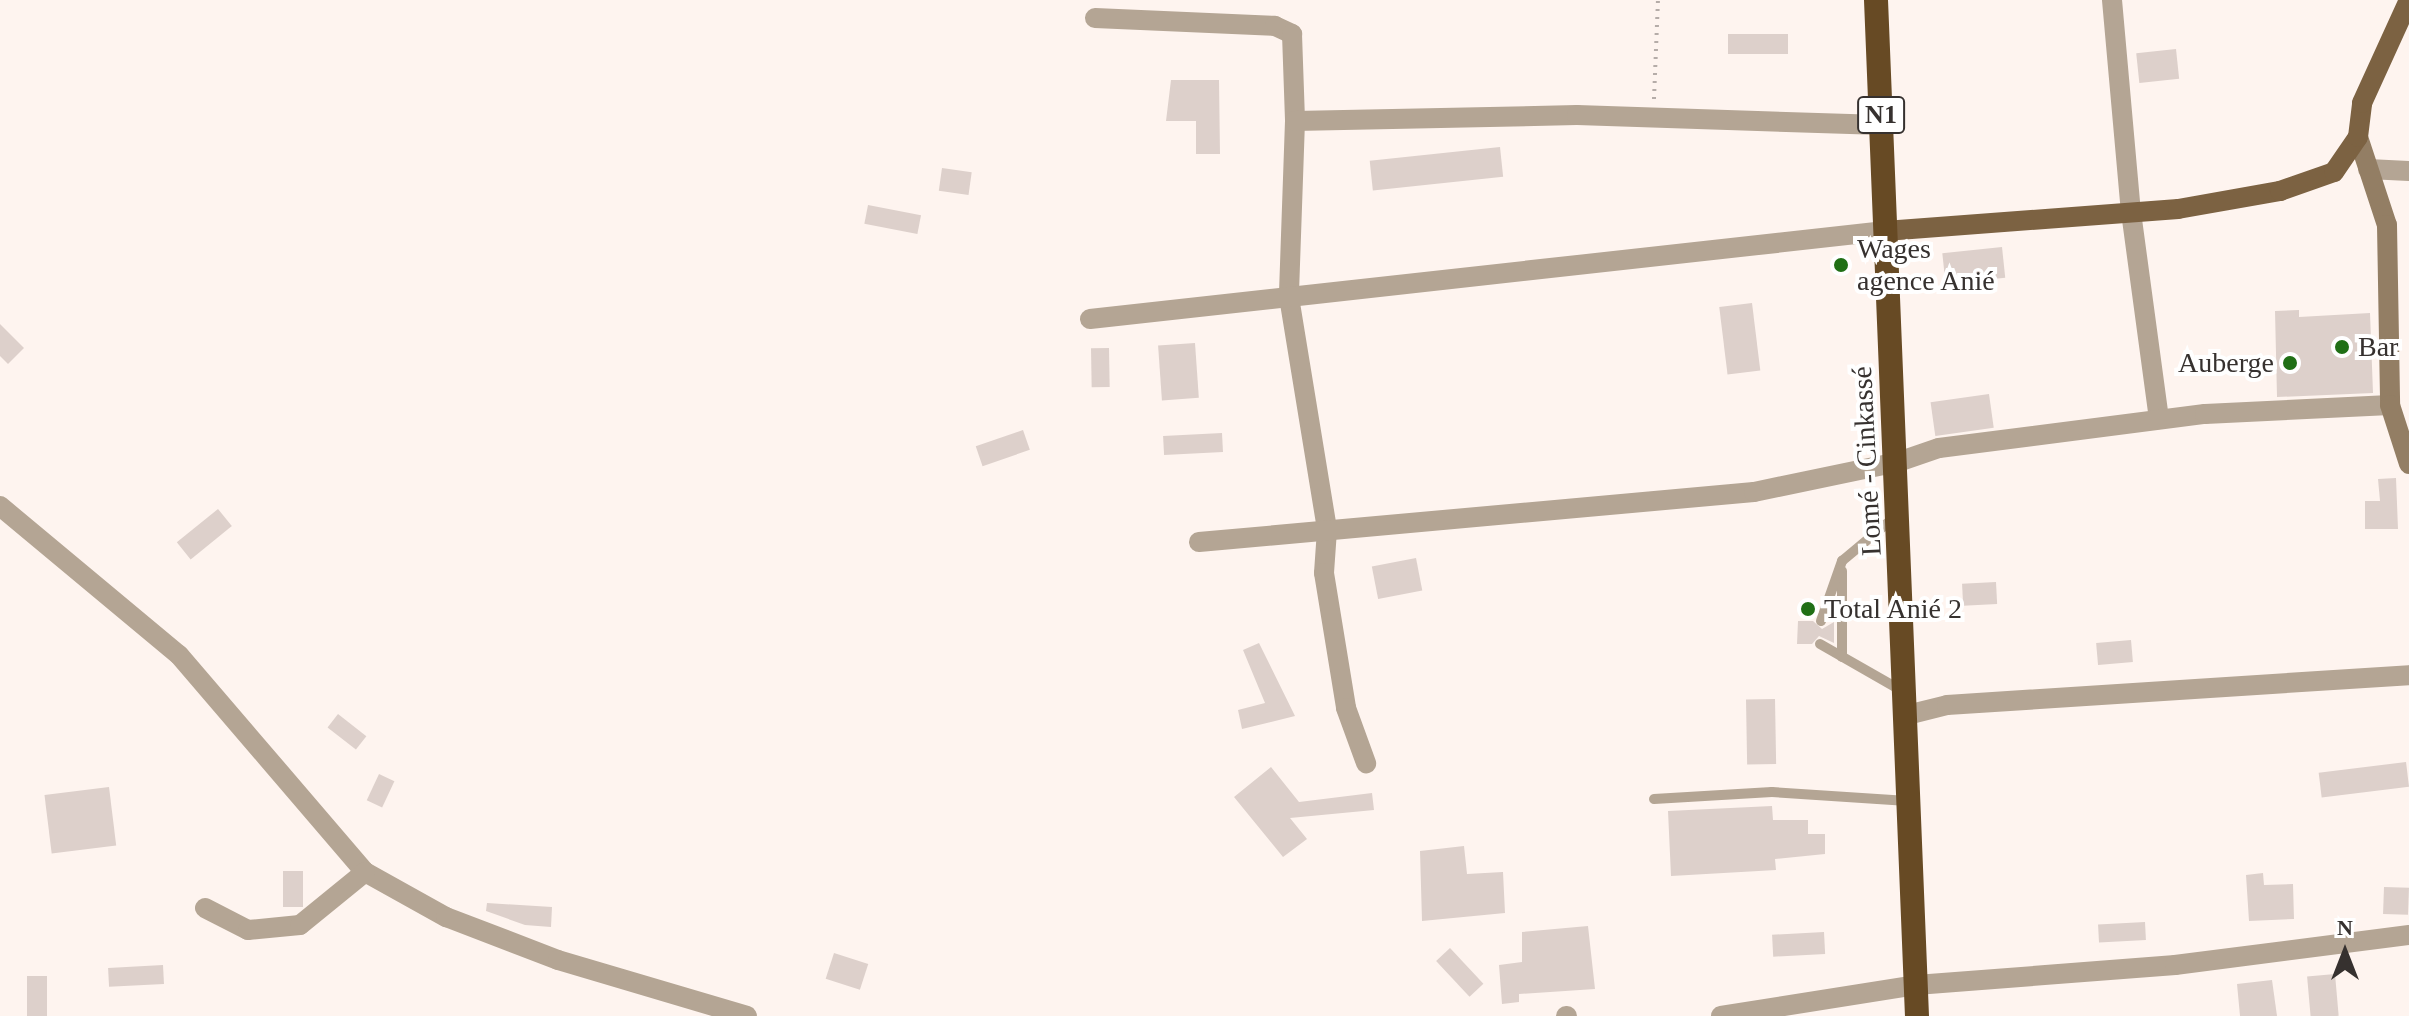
<!DOCTYPE html>
<html>
<head>
<meta charset="utf-8">
<style>
	body { margin:0 }
	#map { position:relative; width:2409px; height:1016px; overflow:hidden; background:#fef4ef; font-family:Georgia,serif }
	div>[style] { position:absolute }
	.building>* { inset:0; background:#ddd0cb; transform-origin:0 0 }
	.path>* { height:4px; margin-top:-2px; transform-origin:0; background:repeating-linear-gradient(90deg,#b5aca8 0 2px,transparent 0 8px) }
	.lane>* { height:10px; margin:-5px; padding:0 5px; transform-origin:5px; border-radius:5px; background:#b4a594 }
	.street>* { height:20px; margin:-10px; padding:0 10px; transform-origin:10px; border-radius:10px; background:#b4a594 }
	.secondary>* { height:20px; margin:-10px; padding:0 10px; transform-origin:10px; border-radius:10px; background:#937e64 }
	.primary>* { height:20px; margin:-10px; padding:0 10px; transform-origin:10px; border-radius:10px; background:#7c6242 }
	.highway>* { height:24px; margin:-12px; padding:0 12px; transform-origin:12px; border-radius:12px; background:#674a24 }
	.dots>* { width:22px; height:22px; translate:-50% -50%; box-sizing:border-box; border:4px solid #fff; border-radius:50% }
	span { translate:-50% -50%; white-space:nowrap; text-align:center; line-height:1.15; -webkit-text-stroke:8px #fff; paint-order:stroke }
	.shield-label span { padding:2px 6px; background:#fff; border:2px solid; border-radius:6px; -webkit-text-stroke-width:0 }
	.shield-label { font-size:26px; color:#36312f; font-weight:700 }
	.poi-label { font-size:28px; color:#36312f }
	.left { translate:0 -50%; text-align:left }
	.right { translate:-100% -50%; text-align:right }
	.street-label { font-size:28px; color:#36312f }
	.north { position:absolute; left:2305px; top:912px; width:80px; height:80px; -webkit-text-stroke:6px #fff; paint-order:stroke; rotate:0deg; font-size:22px; font-weight:700; line-height:32px; text-align:center; color:#36312f }
	.north::after { content:''; display:block; margin:auto; width:28px; height:36px; background:#36312f; clip-path:polygon(50% 0,100% 100%,50% 72%,0 100%) }
</style>
</head>
<body>
<div id="map">
	<div class="building">
		<div style="left:1788px;top:34px;width:20px;height:60px;rotate:90deg"></div>
		<div style="left:2176px;top:49px;width:30px;height:40px;rotate:84deg"></div>
		<div style="clip-path:polygon(1171px 80px,1219px 80px,1220px 154px,1196px 154px,1196px 121px,1166px 121px)"></div>
		<div style="left:1500px;top:147px;width:30px;height:131px;rotate:84deg"></div>
		<div style="left:942px;top:168px;width:30px;height:23px;rotate:8deg"></div>
		<div style="left:868px;top:205px;width:54px;height:19px;rotate:11deg"></div>
		<div style="left:2002px;top:247px;width:31px;height:60px;rotate:84deg"></div>
		<div style="left:1752px;top:303px;width:68px;height:33px;rotate:83deg"></div>
		<div style="clip-path:polygon(2299px 310px,2299px 317px,2370px 313px,2373px 393px,2277px 397px,2275px 311px)"></div>
		<div style="clip-path:polygon(0 324px,24px 348px,8px 364px,0 356px)"></div>
		<div style="left:1195px;top:343px;width:55px;height:37px;rotate:86deg"></div>
		<div style="left:1109px;top:348px;width:39px;height:18px;rotate:89deg"></div>
		<div style="left:1989px;top:394px;width:34px;height:59px;rotate:82deg"></div>
		<div style="left:1023px;top:430px;width:21px;height:50px;rotate:71deg"></div>
		<div style="left:1222px;top:433px;width:19px;height:59px;rotate:87deg"></div>
		<div style="clip-path:polygon(2396px 478px,2398px 529px,2365px 529px,2365px 501px,2380px 501px,2378px 479px)"></div>
		<div style="left:218px;top:509px;width:22px;height:53px;rotate:51deg"></div>
		<div style="left:1416px;top:558px;width:33px;height:45px;rotate:79deg"></div>
		<div style="left:1996px;top:582px;width:22px;height:34px;rotate:87deg"></div>
		<div style="clip-path:polygon(1798px 621px,1813px 621px,1822px 629px,1834px 622px,1834px 643px,1819px 636px,1812px 644px,1797px 644px)"></div>
		<div style="left:2131px;top:640px;width:22px;height:35px;rotate:85deg"></div>
		<div style="clip-path:polygon(1259px 643px,1295px 716px,1242px 729px,1238px 710px,1265px 703px,1243px 650px)"></div>
		<div style="left:1775px;top:699px;width:65px;height:29px;rotate:89deg"></div>
		<div style="left:338px;top:714px;width:36px;height:17px;rotate:38deg"></div>
		<div style="left:2406px;top:762px;width:25px;height:88px;rotate:83deg"></div>
		<div style="clip-path:polygon(1271px 767px,1299px 802px,1372px 793px,1374px 810px,1290px 818px,1307px 839px,1283px 857px,1234px 797px)"></div>
		<div style="left:379px;top:774px;width:17px;height:29px;rotate:25deg"></div>
		<div style="left:109px;top:787px;width:59px;height:65px;rotate:83deg"></div>
		<div style="clip-path:polygon(1772px 806px,1773px 820px,1808px 820px,1808px 834px,1825px 834px,1825px 854px,1775px 859px,1776px 870px,1671px 876px,1668px 811px)"></div>
		<div style="clip-path:polygon(1464px 846px,1467px 874px,1503px 872px,1505px 913px,1422px 921px,1420px 851px)"></div>
		<div style="left:283px;top:871px;width:20px;height:36px"></div>
		<div style="clip-path:polygon(2263px 873px,2264px 885px,2293px 884px,2294px 919px,2249px 921px,2246px 875px)"></div>
		<div style="left:2384px;top:887px;width:25px;height:27px;rotate:2deg"></div>
		<div style="clip-path:polygon(487px 903px,552px 907px,551px 927px,525px 925px,486px 911px)"></div>
		<div style="left:2145px;top:922px;width:18px;height:47px;rotate:87deg"></div>
		<div style="clip-path:polygon(1588px 926px,1595px 989px,1519px 994px,1519px 1002px,1502px 1004px,1499px 965px,1522px 962px,1522px 932px)"></div>
		<div style="left:1824px;top:932px;width:22px;height:52px;rotate:87deg"></div>
		<div style="left:1450px;top:948px;width:49px;height:19px;rotate:47deg"></div>
		<div style="left:834px;top:953px;width:36px;height:27px;rotate:18deg"></div>
		<div style="left:163px;top:965px;width:19px;height:55px;rotate:87deg"></div>
		<div style="left:2335px;top:974px;width:42px;height:28px;rotate:85deg"></div>
		<div style="left:27px;top:976px;width:20px;height:40px"></div>
		<div style="clip-path:polygon(2272px 980px,2277px 1016px,2240px 1016px,2237px 984px)"></div>
	</div>
	<div class="path">
		<div style="left:1654px;top:99px;width:99px;rotate:-87.7deg"></div>
	</div>
	<div class="lane">
		<div style="left:1842px;top:571px;width:86px;rotate:90deg"></div>
		<div style="left:1821px;top:621px;width:64px;rotate:-70.7deg"></div>
		<div style="left:1842px;top:561px;width:70px;rotate:-39.8deg"></div>
		<div style="left:1820px;top:644px;width:95px;rotate:29.8deg"></div>
		<div style="left:1654px;top:799px;width:118px;rotate:-3.4deg"></div>
		<div style="left:1772px;top:792px;width:136px;rotate:3.8deg"></div>
	</div>
	<div class="street">
		<div style="left:2112px;top:0;width:213px;rotate:84.9deg"></div>
		<div style="left:2131px;top:212px;width:209px;rotate:82.3deg"></div>
		<div style="left:1095px;top:18px;width:180px;rotate:2.5deg"></div>
		<div style="left:1275px;top:26px;width:19px;rotate:25deg"></div>
		<div style="left:1292px;top:34px;width:87px;rotate:88deg"></div>
		<div style="left:1295px;top:121px;width:176px;rotate:92deg"></div>
		<div style="left:1289px;top:297px;width:236px;rotate:80.7deg"></div>
		<div style="left:1327px;top:530px;width:43px;rotate:94deg"></div>
		<div style="left:1324px;top:573px;width:137px;rotate:80.7deg"></div>
		<div style="left:1346px;top:708px;width:59px;rotate:70deg"></div>
		<div style="left:1295px;top:121px;width:282px;rotate:-1.2deg"></div>
		<div style="left:1577px;top:115px;width:305px;rotate:1.9deg"></div>
		<div style="left:2368px;top:169px;width:41px;rotate:2.8deg"></div>
		<div style="left:1090px;top:319px;width:800px;rotate:-6.32deg"></div>
		<div style="left:0;top:506px;width:233px;rotate:39.8deg"></div>
		<div style="left:179px;top:655px;width:286px;rotate:49.4deg"></div>
		<div style="left:365px;top:872px;width:93px;rotate:29.1deg"></div>
		<div style="left:446px;top:917px;width:120px;rotate:21deg"></div>
		<div style="left:558px;top:960px;width:197px;rotate:16.5deg"></div>
		<div style="left:1199px;top:542px;width:557px;rotate:-5.15deg"></div>
		<div style="left:1754px;top:492px;width:147px;rotate:-11.8deg"></div>
		<div style="left:1898px;top:462px;width:43px;rotate:-18.9deg"></div>
		<div style="left:1939px;top:448px;width:268px;rotate:-7.3deg"></div>
		<div style="left:2205px;top:414px;width:185px;rotate:-2.8deg"></div>
		<div style="left:1907px;top:715px;width:41px;rotate:-14deg"></div>
		<div style="left:1947px;top:705px;width:463px;rotate:-3.7deg"></div>
		<div style="left:205px;top:908px;width:48px;rotate:27.1deg"></div>
		<div style="left:248px;top:930px;width:52px;rotate:-5.5deg"></div>
		<div style="left:300px;top:925px;width:84px;rotate:-39.2deg"></div>
		<div style="left:1566px;top:1016px;width:1px"></div>
		<div style="left:1721px;top:1016px;width:197px;rotate:-9deg"></div>
		<div style="left:1916px;top:985px;width:260px;rotate:-4.4deg"></div>
		<div style="left:2175px;top:965px;width:236px;rotate:-7.3deg"></div>
	</div>
	<div class="secondary">
		<div style="left:2358px;top:137px;width:93px;rotate:71.8deg"></div>
		<div style="left:2387px;top:225px;width:180px;rotate:89deg"></div>
		<div style="left:2390px;top:405px;width:62px;rotate:72.1deg"></div>
	</div>
	<div class="primary">
		<div style="left:1885px;top:231px;width:294px;rotate:-4.3deg"></div>
		<div style="left:2178px;top:209px;width:104px;rotate:-10deg"></div>
		<div style="left:2280px;top:191px;width:57px;rotate:-19.4deg"></div>
		<div style="left:2334px;top:172px;width:42px;rotate:-55.6deg"></div>
		<div style="left:2358px;top:137px;width:34px;rotate:-83deg"></div>
		<div style="left:2362px;top:103px;width:113px;rotate:-65.5deg"></div>
	</div>
	<div class="highway">
		<div style="left:1876px;top:0;width:1017px;rotate:87.69deg"></div>
	</div>
	<div class="dots">
		<div style="left:1841px;top:265px;background:#206f16"></div>
		<div style="left:2342px;top:347px;background:#206f16"></div>
		<div style="left:2290px;top:363px;background:#206f16"></div>
		<div style="left:1808px;top:609px;background:#206f16"></div>
	</div>
	<div class="shield-label">
		<span style="left:1881px;top:115px">N1</span>
	</div>
	<div class="poi-label">
		<span class="left" style="left:1857px;top:265px">Wages<br>agence Anié</span>
		<span class="left" style="left:2358px;top:347px">Bar</span>
		<span class="right" style="left:2274px;top:363px">Auberge</span>
		<span class="left" style="left:1824px;top:609px">Total Anié 2</span>
	</div>
	<div class="street-label">
		<span style="left:1867px;top:461px;rotate:-93deg">Lomé - Cinkassé</span>
	</div>
	<div class="north">N</div>
</div>
</body>
</html>
